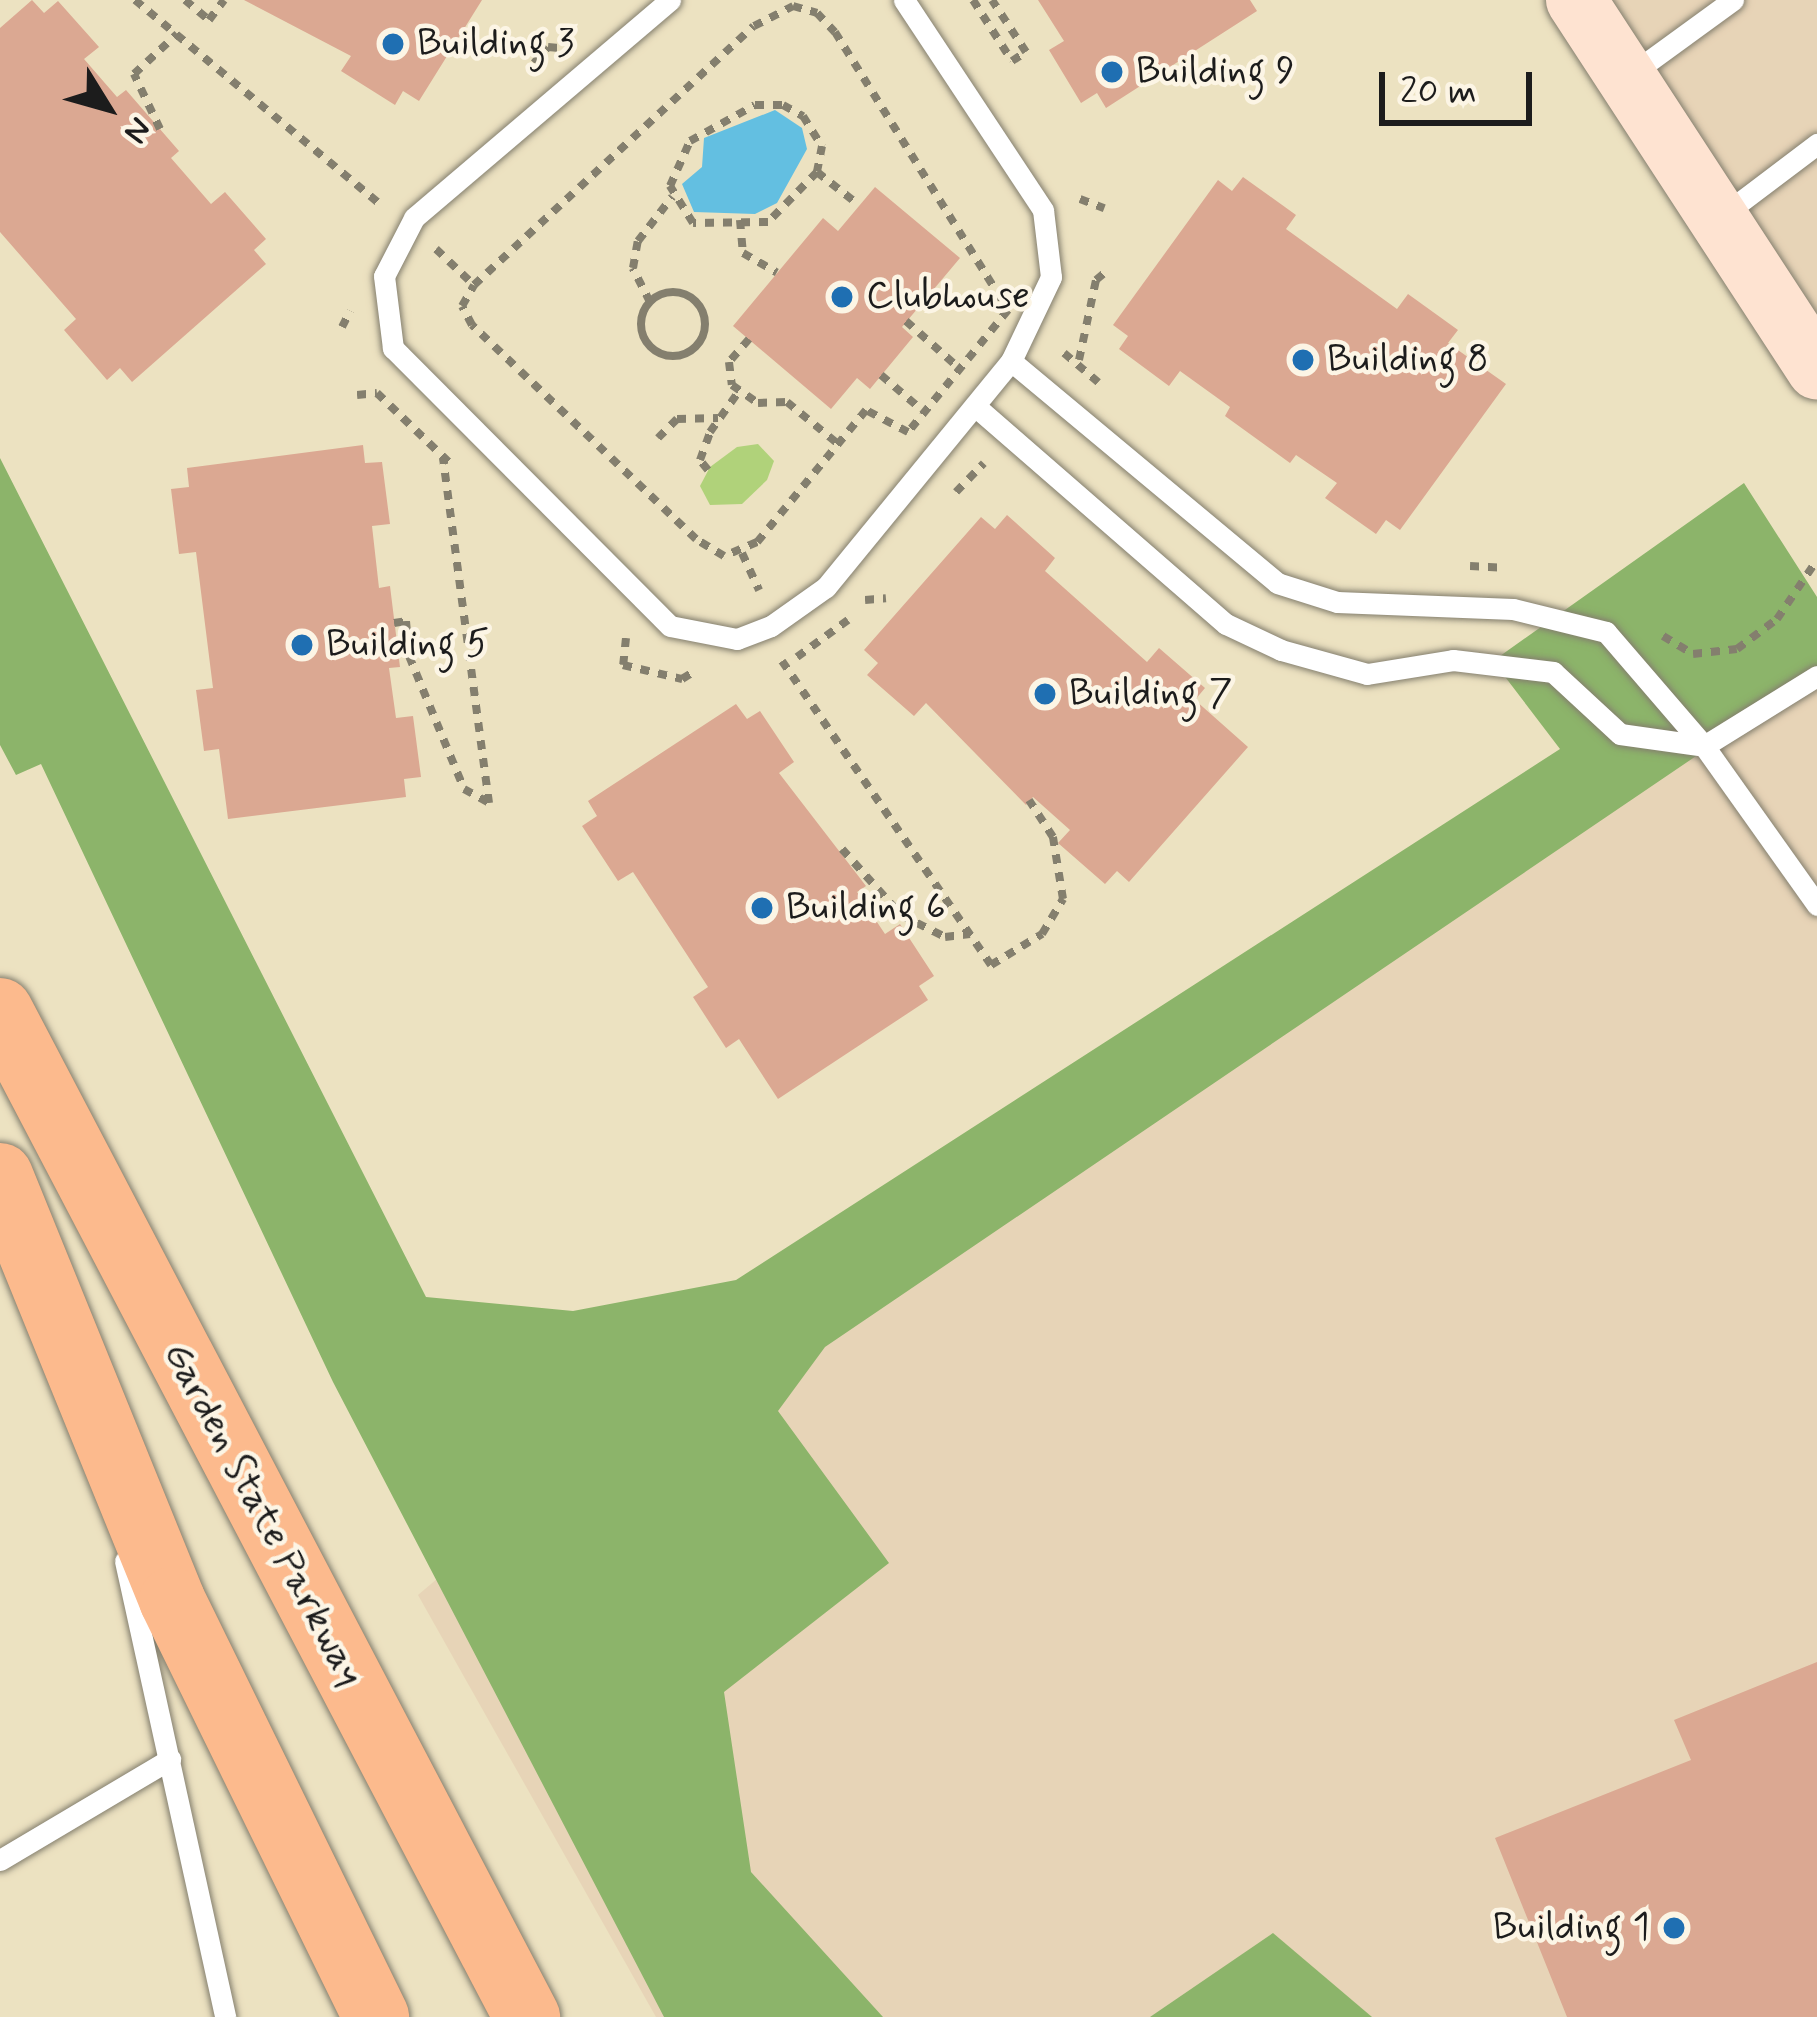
<!DOCTYPE html>
<html>
<head>
<meta charset="utf-8">
<style>
	body { margin:0 }
	#map { position:relative; width:1817px; height:2017px; overflow:hidden; background:#ece2c1; font-family:Mynerve,sans-serif }
	div>[style] { position:absolute }
	.built>* { inset:0; background:#e7d4b7 }
	.green>* { inset:0; background:#b0d27a }
	.forest>* { inset:0; background:#8cb46a }
	.water>* { inset:0; background:#63bfe1 }
	.building>* { inset:0; background:#dba892 }
	.path>* { height:8px; margin-top:-4px; transform-origin:0; background:repeating-linear-gradient(90deg,#847f6e 0 9px,transparent 0 18px) }
	.path>.ring { margin:-4px; padding:0; box-sizing:content-box; background:none; border:8px solid #847f6e; border-radius:50% }
	.roads { filter:drop-shadow(0 0 3px #847f6e) drop-shadow(0 0 3px #847f6e) }
	.lane>* { height:21px; margin:-10.5px; padding:0 10.5px; transform-origin:10.5px; border-radius:10.5px; background:#fff }
	.secondary>* { height:60px; margin:-30px; padding:0 30px; transform-origin:30px; border-radius:30px; background:#fee3d1 }
	.highway>* { height:66px; margin:-33px; padding:0 33px; transform-origin:33px; border-radius:33px; background:#fcba8d }
	.dots>* { width:33px; height:33px; translate:-50% -50%; box-sizing:border-box; border:6px solid #fcf5e5; border-radius:50% }
	span { translate:-50% -50%; white-space:nowrap; text-align:center; line-height:1.15; -webkit-text-stroke:9px #fcf5e5; paint-order:stroke }
	.poi-label { font-size:39px; color:#1c1c1c }
	.left { translate:0 -50%; text-align:left }
	.right { translate:-100% -50%; text-align:right }
	.street-label { font-size:39px; color:#1c1c1c }
	.north { position:absolute; left:48px; top:48px; width:120px; height:120px; -webkit-text-stroke:9px #fcf5e5; paint-order:stroke; rotate:127deg; font-size:33px; font-weight:700; line-height:48px; text-align:center; color:#1c1c1c }
	.north::after { content:''; display:block; margin:auto; width:42px; height:54px; background:#1c1c1c; clip-path:polygon(50% 0,100% 100%,50% 72%,0 100%) }
	.scale { position:absolute; left:1379px; top:72px; width:153px; height:54px; box-sizing:border-box; border:6px solid #1c1c1c; border-top:0; padding-left:15px; font-size:36px; line-height:42px; white-space:nowrap; color:#1c1c1c; -webkit-text-stroke:9px #fcf5e5; paint-order:stroke }
</style>
</head>
<body>
<div id="map">
	<div class="built">
		<div style="clip-path:polygon(1576px 0,1817px 0,1817px 369px)"></div>
		<div style="clip-path:polygon(1817px 647px,1817px 2017px,656px 2017px,418px 1595px,529px 1501px)"></div>
	</div>
	<div class="green">
		<div style="clip-path:polygon(758px 444px,774px 461px,767px 480px,742px 504px,710px 505px,700px 486px,710px 467px,737px 447px)"></div>
	</div>
	<div class="forest">
		<div style="clip-path:polygon(0 458px,426px 1297px,573px 1311px,736px 1280px,1560px 749px,1493px 661px,1744px 483px,1817px 597px,1817px 674px,825px 1347px,778px 1411px,889px 1563px,724px 1692px,751px 1872px,883px 2017px,664px 2017px,333px 1382px,41px 764px,16px 775px,0 745px)"></div>
		<div style="clip-path:polygon(1273px 1933px,1372px 2017px,1150px 2017px)"></div>
	</div>
	<div class="water">
		<div style="clip-path:polygon(775px 110px,802px 128px,807px 149px,777px 203px,755px 214px,694px 212px,682px 184px,702px 167px,704px 138px)"></div>
	</div>
	<div class="building">
		<div style="clip-path:polygon(32px 0,44px 13px,58px 1px,99px 47px,84px 59px,117px 97px,126px 90px,179px 151px,171px 158px,211px 204px,225px 192px,266px 239px,254px 250px,266px 264px,132px 382px,120px 368px,107px 380px,64px 330px,76px 319px,0 232px,0 28px)"></div>
		<div style="clip-path:polygon(244px 0,482px 0,419px 101px,403px 91px,395px 105px,341px 71px,351px 56px)"></div>
		<div style="clip-path:polygon(1038px 0,1250px 0,1257px 11px,1106px 108px,1097px 93px,1081px 103px,1049px 50px,1064px 41px)"></div>
		<div style="clip-path:polygon(1243px 177px,1296px 215px,1286px 229px,1397px 309px,1408px 294px,1458px 330px,1448px 343px,1506px 384px,1400px 530px,1386px 520px,1376px 534px,1325px 498px,1337px 483px,1296px 455px,1290px 463px,1225px 416px,1230px 407px,1180px 371px,1169px 386px,1119px 349px,1128px 336px,1113px 325px,1163px 256px,1218px 180px,1232px 191px)"></div>
		<div style="clip-path:polygon(875px 187px,960px 258px,902px 327px,913px 337px,870px 389px,857px 378px,831px 409px,733px 326px,823px 218px,838px 231px)"></div>
		<div style="clip-path:polygon(363px 445px,365px 463px,382px 462px,390px 524px,372px 526px,379px 588px,390px 586px,400px 667px,389px 668px,396px 718px,413px 716px,421px 777px,404px 779px,406px 797px,228px 819px,219px 749px,204px 751px,196px 690px,213px 688px,196px 552px,179px 554px,171px 489px,189px 487px,187px 468px)"></div>
		<div style="clip-path:polygon(1007px 515px,1055px 558px,1045px 571px,1147px 662px,1159px 648px,1205px 688px,1195px 700px,1248px 747px,1129px 882px,1117px 871px,1105px 884px,1058px 843px,1070px 830px,1033px 797px,1026px 805px,926px 703px,914px 716px,867px 675px,878px 663px,864px 650px,981px 517px,995px 529px)"></div>
		<div style="clip-path:polygon(736px 704px,747px 719px,760px 711px,794px 762px,779px 773px,866px 886px,857px 892px,885px 934px,900px 924px,934px 976px,919px 986px,928px 1000px,778px 1099px,739px 1039px,726px 1048px,693px 997px,708px 987px,633px 872px,618px 881px,582px 826px,597px 816px,588px 801px)"></div>
		<div style="clip-path:polygon(1817px 1662px,1817px 2017px,1567px 2017px,1495px 1838px,1691px 1760px,1674px 1720px)"></div>
	</div>
	<div class="path">
		<div style="left:135px;top:0;width:322px;rotate:39.8deg"></div>
		<div style="left:185px;top:0;width:31px;rotate:40deg"></div>
		<div style="left:209px;top:20px;width:25px;rotate:-53deg"></div>
		<div style="left:973px;top:0;width:72px;rotate:57.4deg"></div>
		<div style="left:1012px;top:61px;width:17px;rotate:-33deg"></div>
		<div style="left:1026px;top:52px;width:62px;rotate:-123.2deg"></div>
		<div style="left:793px;top:6px;width:25px;rotate:16deg"></div>
		<div style="left:817px;top:13px;width:26px;rotate:47deg"></div>
		<div style="left:835px;top:32px;width:327px;rotate:58.1deg"></div>
		<div style="left:1008px;top:310px;width:158px;rotate:129.3deg"></div>
		<div style="left:908px;top:432px;width:47px;rotate:-152.4deg"></div>
		<div style="left:866px;top:410px;width:171px;rotate:129.5deg"></div>
		<div style="left:757px;top:542px;width:36px;rotate:157deg"></div>
		<div style="left:724px;top:556px;width:33px;rotate:-149deg"></div>
		<div style="left:696px;top:539px;width:310px;rotate:-136.3deg"></div>
		<div style="left:472px;top:325px;width:21px;rotate:-118deg"></div>
		<div style="left:462px;top:306px;width:24px;rotate:-60deg"></div>
		<div style="left:474px;top:285px;width:381px;rotate:-42.8deg"></div>
		<div style="left:754px;top:26px;width:44px;rotate:-27.1deg"></div>
		<div style="left:534px;top:63px;width:21px;rotate:-49deg"></div>
		<div style="left:548px;top:47px;width:11px;rotate:5deg"></div>
		<div style="left:755px;top:105px;width:28px"></div>
		<div style="left:783px;top:105px;width:23px;rotate:29deg"></div>
		<div style="left:803px;top:116px;width:36px;rotate:58deg"></div>
		<div style="left:822px;top:146px;width:26px;rotate:101deg"></div>
		<div style="left:817px;top:172px;width:70px;rotate:134.4deg"></div>
		<div style="left:768px;top:222px;width:75px;rotate:179.2deg"></div>
		<div style="left:693px;top:223px;width:44px;rotate:-121.9deg"></div>
		<div style="left:670px;top:186px;width:49px;rotate:-66deg"></div>
		<div style="left:690px;top:141px;width:74px;rotate:-29deg"></div>
		<div style="left:160px;top:129px;width:61px;rotate:-115.3deg"></div>
		<div style="left:134px;top:74px;width:59px;rotate:-42.9deg"></div>
		<div style="left:817px;top:172px;width:53px;rotate:38.2deg"></div>
		<div style="left:1080px;top:199px;width:26px;rotate:21deg"></div>
		<div style="left:740px;top:220px;width:33px;rotate:85deg"></div>
		<div style="left:743px;top:253px;width:39px;rotate:30deg"></div>
		<div style="left:436px;top:249px;width:52px;rotate:43.5deg"></div>
		<div class="ring" style="left:641px;top:292px;width:56px;height:56px"></div>
		<div style="left:650px;top:302px;width:38px;rotate:-117deg"></div>
		<div style="left:633px;top:268px;width:27px;rotate:-80deg"></div>
		<div style="left:638px;top:241px;width:56px;rotate:-52.3deg"></div>
		<div style="left:906px;top:321px;width:71px;rotate:41.6deg"></div>
		<div style="left:342px;top:327px;width:18px;rotate:-63deg"></div>
		<div style="left:749px;top:339px;width:30px;rotate:131deg"></div>
		<div style="left:729px;top:362px;width:23px;rotate:83deg"></div>
		<div style="left:732px;top:385px;width:32px;rotate:35deg"></div>
		<div style="left:758px;top:403px;width:29px;rotate:-2deg"></div>
		<div style="left:787px;top:402px;width:65px;rotate:39.4deg"></div>
		<div style="left:1064px;top:353px;width:45px;rotate:40.5deg"></div>
		<div style="left:1079px;top:360px;width:82px;rotate:-78deg"></div>
		<div style="left:1096px;top:280px;width:16px;rotate:-40deg"></div>
		<div style="left:881px;top:375px;width:55px;rotate:40.6deg"></div>
		<div style="left:357px;top:395px;width:20px;rotate:-6deg"></div>
		<div style="left:377px;top:393px;width:107px;rotate:43.9deg"></div>
		<div style="left:658px;top:438px;width:27px;rotate:-45deg"></div>
		<div style="left:677px;top:419px;width:41px;rotate:-1.4deg"></div>
		<div style="left:708px;top:470px;width:13px;rotate:-129deg"></div>
		<div style="left:700px;top:460px;width:30px;rotate:-70deg"></div>
		<div style="left:710px;top:432px;width:50px;rotate:-54.7deg"></div>
		<div style="left:956px;top:492px;width:40px;rotate:-46deg"></div>
		<div style="left:742px;top:553px;width:41px;rotate:65.3deg"></div>
		<div style="left:1470px;top:566px;width:33px;rotate:3deg"></div>
		<div style="left:865px;top:600px;width:21px;rotate:-5deg"></div>
		<div style="left:394px;top:623px;width:12px;rotate:-9deg"></div>
		<div style="left:406px;top:621px;width:35px;rotate:85deg"></div>
		<div style="left:409px;top:656px;width:144px;rotate:67.5deg"></div>
		<div style="left:464px;top:789px;width:29px;rotate:29deg"></div>
		<div style="left:489px;top:803px;width:348px;rotate:-97.6deg"></div>
		<div style="left:1663px;top:636px;width:35px;rotate:31deg"></div>
		<div style="left:1693px;top:654px;width:44px;rotate:-6.5deg"></div>
		<div style="left:1737px;top:649px;width:50px;rotate:-36.9deg"></div>
		<div style="left:1777px;top:619px;width:71px;rotate:-55.9deg"></div>
		<div style="left:626px;top:638px;width:27px;rotate:96deg"></div>
		<div style="left:623px;top:665px;width:61px;rotate:13.3deg"></div>
		<div style="left:682px;top:679px;width:15px;rotate:-32deg"></div>
		<div style="left:797px;top:657px;width:63px;rotate:-36deg"></div>
		<div style="left:782px;top:661px;width:369px;rotate:55.5deg"></div>
		<div style="left:991px;top:965px;width:60px;rotate:-31.3deg"></div>
		<div style="left:1042px;top:934px;width:41px;rotate:-59deg"></div>
		<div style="left:1063px;top:899px;width:63px;rotate:-99.2deg"></div>
		<div style="left:1053px;top:837px;width:44px;rotate:-123deg"></div>
		<div style="left:842px;top:849px;width:89px;rotate:48.2deg"></div>
		<div style="left:901px;top:915px;width:49px;rotate:26.6deg"></div>
		<div style="left:945px;top:937px;width:25px;rotate:-7deg"></div>
	</div>
	<div class="roads">
		<div class="lane">
			<div style="left:670px;top:0;width:336px;rotate:139.6deg"></div>
			<div style="left:414px;top:218px;width:65px;rotate:117.3deg"></div>
			<div style="left:384px;top:276px;width:73px;rotate:82.9deg"></div>
			<div style="left:393px;top:348px;width:392px;rotate:45.1deg"></div>
			<div style="left:670px;top:626px;width:68px;rotate:11deg"></div>
			<div style="left:737px;top:639px;width:36px;rotate:-21deg"></div>
			<div style="left:771px;top:626px;width:67px;rotate:-35.3deg"></div>
			<div style="left:826px;top:587px;width:292px;rotate:-50.7deg"></div>
			<div style="left:1011px;top:361px;width:93px;rotate:-64.5deg"></div>
			<div style="left:1051px;top:277px;width:67px;rotate:-96.8deg"></div>
			<div style="left:1043px;top:210px;width:252px;rotate:-123.5deg"></div>
			<div style="left:1627px;top:77px;width:131px;rotate:-36deg"></div>
			<div style="left:1723px;top:215px;width:118px;rotate:-37.1deg"></div>
			<div style="left:1011px;top:361px;width:346px;rotate:39.8deg"></div>
			<div style="left:1277px;top:583px;width:63px;rotate:17.6deg"></div>
			<div style="left:1337px;top:602px;width:176px;rotate:2.3deg"></div>
			<div style="left:1513px;top:609px;width:96px;rotate:13.9deg"></div>
			<div style="left:1606px;top:632px;width:150px;rotate:49.3deg"></div>
			<div style="left:1704px;top:746px;width:195px;rotate:54.6deg"></div>
			<div style="left:975px;top:406px;width:332px;rotate:41deg"></div>
			<div style="left:1226px;top:624px;width:61px;rotate:25.3deg"></div>
			<div style="left:1281px;top:650px;width:89px;rotate:15.6deg"></div>
			<div style="left:1367px;top:674px;width:87px;rotate:-9.2deg"></div>
			<div style="left:1453px;top:660px;width:101px;rotate:6.8deg"></div>
			<div style="left:1553px;top:672px;width:91px;rotate:42.8deg"></div>
			<div style="left:1620px;top:734px;width:85px;rotate:8.1deg"></div>
			<div style="left:1704px;top:746px;width:133px;rotate:-31.8deg"></div>
			<div style="left:125px;top:1561px;width:467px;rotate:77.6deg"></div>
			<div style="left:0;top:1860px;width:198px;rotate:-30.7deg"></div>
		</div>
		<div class="secondary">
			<div style="left:1576px;top:0;width:441px;rotate:56.9deg"></div>
		</div>
		<div class="highway">
			<div style="left:0;top:1011px;width:1136px;rotate:62.35deg"></div>
			<div style="left:0;top:1176px;width:458px;rotate:67.9deg"></div>
			<div style="left:172px;top:1600px;width:464px;rotate:63.9deg"></div>
		</div>
	</div>
	<div class="dots">
		<div style="left:393px;top:44px;background:#1f6fb2"></div>
		<div style="left:1112px;top:72px;background:#1f6fb2"></div>
		<div style="left:842px;top:297px;background:#1f6fb2"></div>
		<div style="left:1303px;top:360px;background:#1f6fb2"></div>
		<div style="left:302px;top:645px;background:#1f6fb2"></div>
		<div style="left:1045px;top:694px;background:#1f6fb2"></div>
		<div style="left:762px;top:908px;background:#1f6fb2"></div>
		<div style="left:1674px;top:1928px;background:#1f6fb2"></div>
	</div>
	<div class="poi-label">
		<span class="left" style="left:417px;top:44px">Building 3</span>
		<span class="left" style="left:1136px;top:72px">Building 9</span>
		<span class="left" style="left:866px;top:297px">Clubhouse</span>
		<span class="left" style="left:1327px;top:360px">Building 8</span>
		<span class="left" style="left:326px;top:645px">Building 5</span>
		<span class="left" style="left:1069px;top:694px">Building 7</span>
		<span class="left" style="left:786px;top:908px">Building 6</span>
		<span class="right" style="left:1650px;top:1928px">Building 1</span>
	</div>
	<div class="street-label">
		<span style="left:262px;top:1515px;rotate:62deg">Garden State Parkway</span>
	</div>
	<div class="north">N</div>
	<div class="scale">20 m</div>
</div>
</body>
</html>
